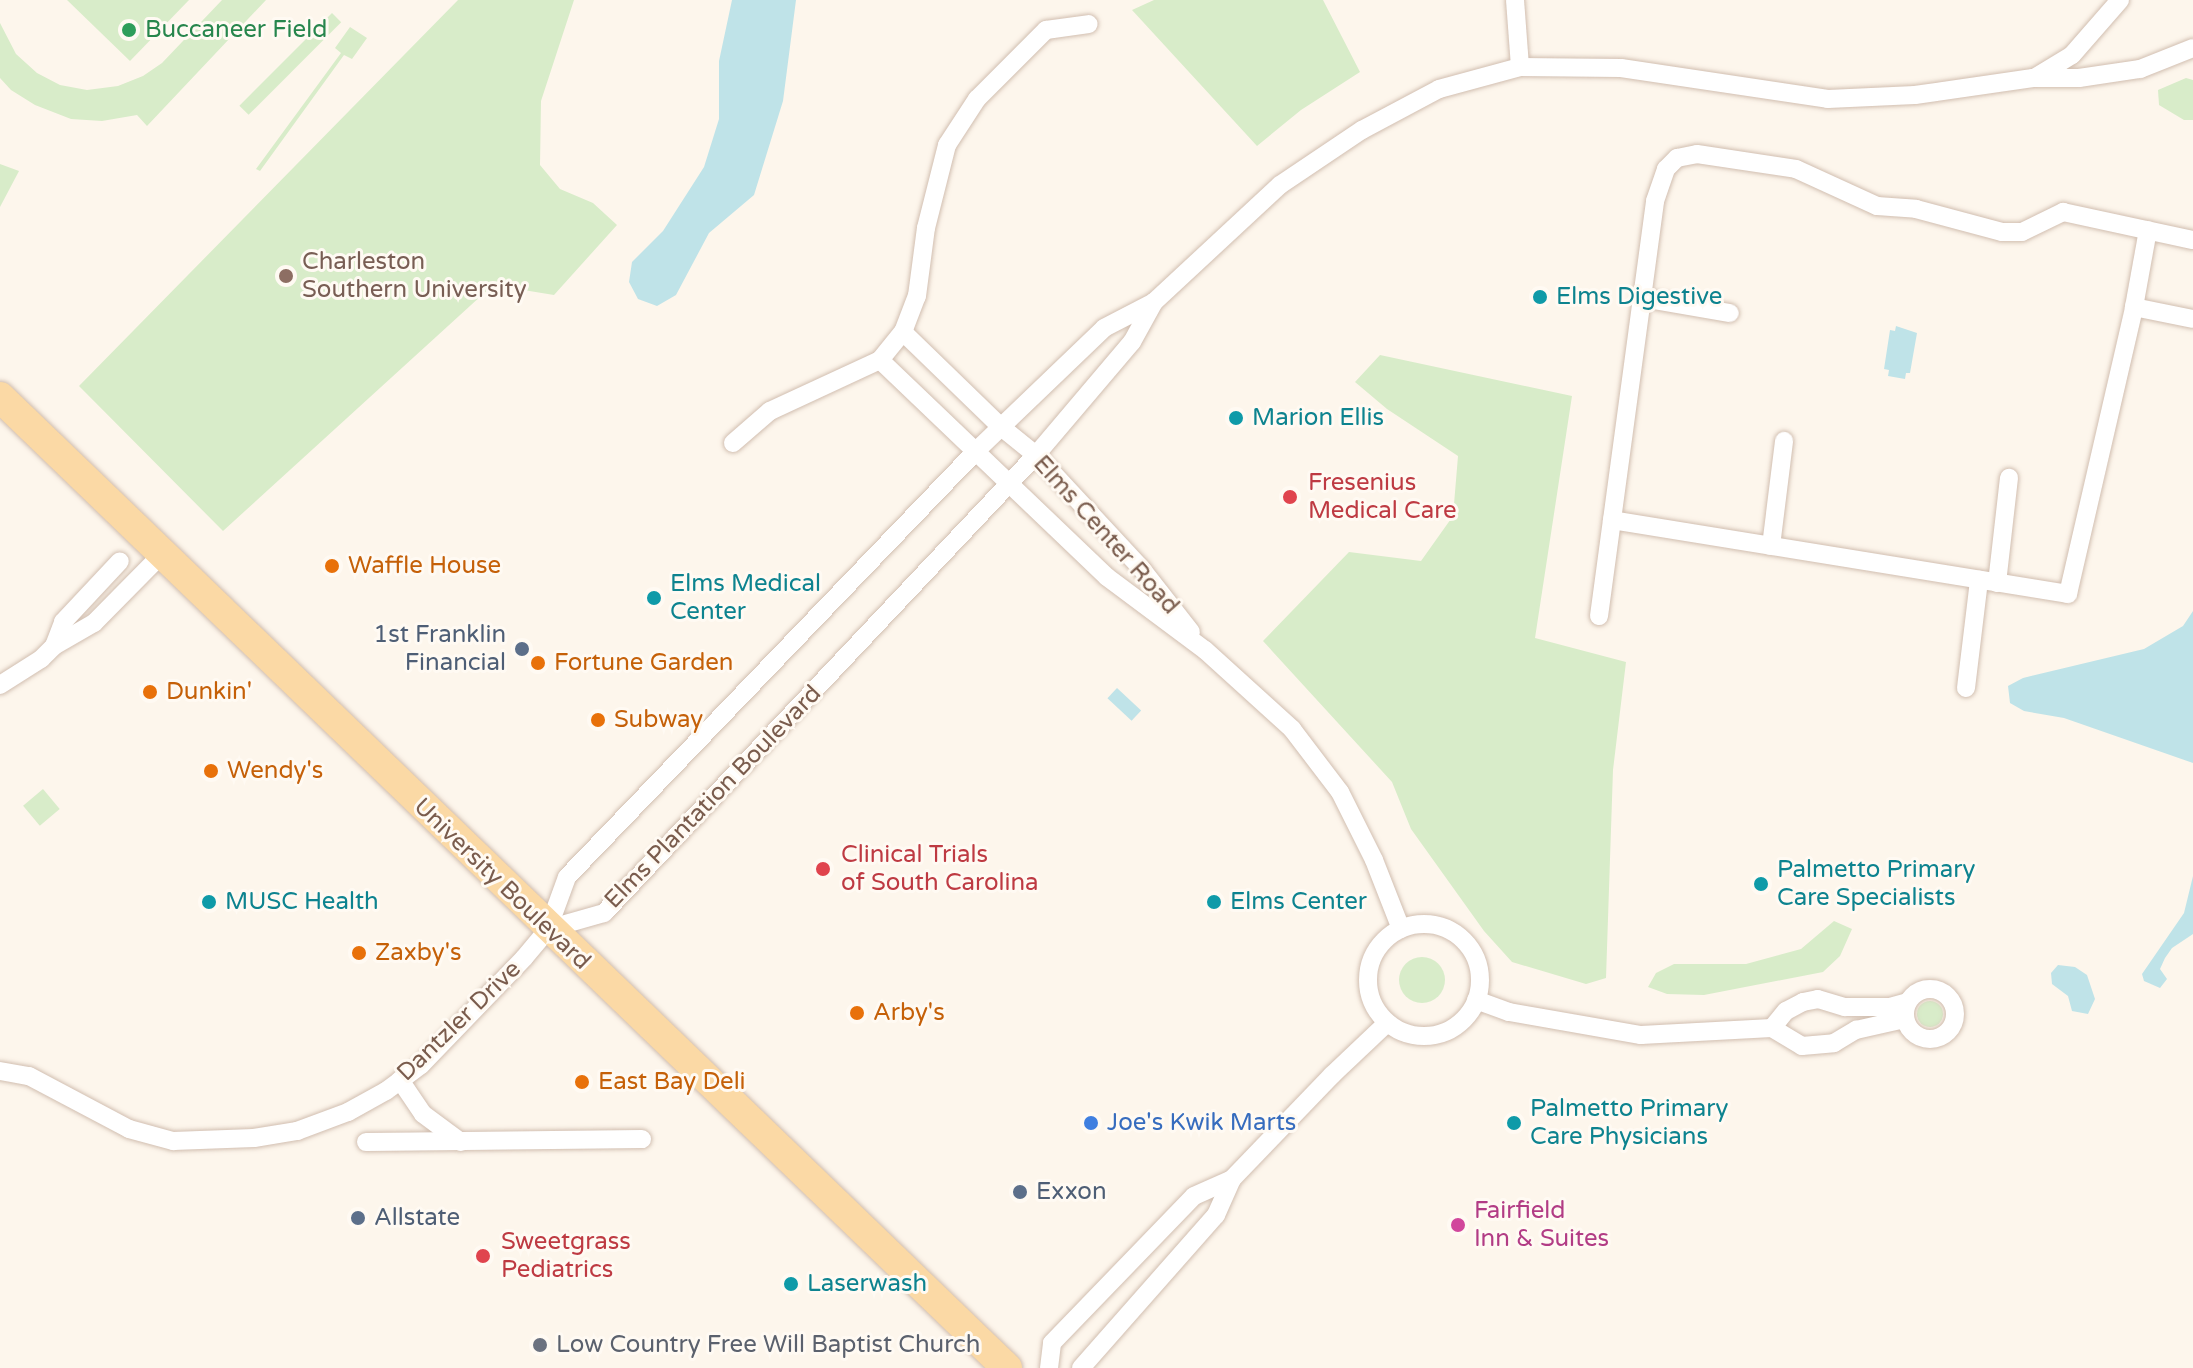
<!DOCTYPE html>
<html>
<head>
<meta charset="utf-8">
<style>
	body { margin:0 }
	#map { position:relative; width:2193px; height:1368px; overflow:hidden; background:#fdf6ec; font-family:"Varela Round",sans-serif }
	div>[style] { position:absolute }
	.green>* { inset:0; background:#d8ecc9; transform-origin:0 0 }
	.round { border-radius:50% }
	.water>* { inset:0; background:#bfe3e8; transform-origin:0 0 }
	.roads { filter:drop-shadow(0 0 2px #d1beb0) drop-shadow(0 0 2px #d1beb0) }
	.street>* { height:18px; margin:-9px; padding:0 9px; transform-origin:9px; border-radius:9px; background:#fff }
	.street>.ring { margin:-9px; padding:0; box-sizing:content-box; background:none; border:18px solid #fff; border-radius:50% }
	.primary>* { height:30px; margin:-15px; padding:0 15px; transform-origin:15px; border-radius:15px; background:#fbd9a5 }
	.dots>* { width:22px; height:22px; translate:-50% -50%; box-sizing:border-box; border:4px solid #fffaf3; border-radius:50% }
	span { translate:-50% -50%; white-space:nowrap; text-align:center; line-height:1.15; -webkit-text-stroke:6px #fffaf3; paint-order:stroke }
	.leisure-label { font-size:24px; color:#27864d }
	.left { translate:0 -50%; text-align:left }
	.education-label { font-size:24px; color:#785e54 }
	.culture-label { font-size:24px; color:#0d838f }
	.health-label { font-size:24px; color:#be3a42 }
	.street-label { font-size:24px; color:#7a5c4d }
	.food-label { font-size:24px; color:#c56008 }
	.service-label { font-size:24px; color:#4e5e75 }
	.right { translate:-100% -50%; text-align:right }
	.shop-label { font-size:24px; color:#366cbe }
	.hotel-label { font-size:24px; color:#b23c85 }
	.worship-label { font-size:24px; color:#5b616d }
</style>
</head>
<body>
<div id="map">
	<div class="green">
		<div style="clip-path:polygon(67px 0,189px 0,130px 61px)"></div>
		<div style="clip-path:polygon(222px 0,266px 0,147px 126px,137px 115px,102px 121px,71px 119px,35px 105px,11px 90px,0 78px,0 23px,16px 54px,37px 73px,60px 85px,87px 90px,118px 86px,143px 76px,162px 63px)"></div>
		<div style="clip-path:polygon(458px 0,574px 0,541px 101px,540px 165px,560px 189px,593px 203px,617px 225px,554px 295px,493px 285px,223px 531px,79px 386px)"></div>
		<div style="clip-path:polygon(1154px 0,1323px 0,1360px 72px,1301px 110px,1257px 146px,1132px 10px)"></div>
		<div style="left:332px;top:13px;width:13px;height:131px;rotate:45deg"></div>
		<div style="clip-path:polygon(350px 27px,367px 38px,352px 59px,344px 55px,260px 171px,256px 169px,341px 53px,335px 48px)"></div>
		<div style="clip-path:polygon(2186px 78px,2193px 80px,2193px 120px,2184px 120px,2159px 105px,2158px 90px)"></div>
		<div style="clip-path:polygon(0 164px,19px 171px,0 207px)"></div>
		<div style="clip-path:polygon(1380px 355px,1572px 396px,1535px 638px,1626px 662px,1613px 770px,1606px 978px,1586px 984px,1512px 962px,1484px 931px,1411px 829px,1392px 782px,1263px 641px,1349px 552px,1421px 561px,1453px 516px,1458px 456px,1387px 409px,1355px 382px)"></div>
		<div style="left:43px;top:789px;width:26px;height:26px;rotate:50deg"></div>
		<div style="clip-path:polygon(1834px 921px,1852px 929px,1840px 956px,1823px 972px,1704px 995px,1667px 994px,1648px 987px,1656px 973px,1674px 964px,1746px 964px,1801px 949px)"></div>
		<div class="round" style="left:1399px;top:957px;width:46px;height:46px"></div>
		<div class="round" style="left:1917px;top:1001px;width:26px;height:26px"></div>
	</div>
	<div class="water">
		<div style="clip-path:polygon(732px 0,796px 0,783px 101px,754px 195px,709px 233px,676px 295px,657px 306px,638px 299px,629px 282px,632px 262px,663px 231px,704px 167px,719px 119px,719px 61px)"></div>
		<div style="clip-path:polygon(1896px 326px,1917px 333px,1910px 373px,1906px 373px,1905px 379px,1888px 376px,1889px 370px,1884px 369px,1890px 330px,1895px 331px)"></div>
		<div style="clip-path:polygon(2193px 611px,2193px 763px,2064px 718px,2024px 711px,2010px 703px,2008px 686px,2023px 678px,2144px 649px,2183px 626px)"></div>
		<div style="left:1117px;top:688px;width:33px;height:14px;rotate:43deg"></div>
		<div style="clip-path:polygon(2193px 876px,2193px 934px,2172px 948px,2165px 958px,2160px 969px,2167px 979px,2160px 988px,2144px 981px,2142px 974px,2184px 913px)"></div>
		<div style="clip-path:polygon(2058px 965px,2075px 967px,2087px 975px,2095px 999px,2088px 1014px,2072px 1011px,2068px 996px,2052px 984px,2051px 973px)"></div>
	</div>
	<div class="roads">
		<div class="street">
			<div style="left:1515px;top:0;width:67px;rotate:85.7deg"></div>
			<div style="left:2036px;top:77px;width:42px;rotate:-31.4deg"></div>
			<div style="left:2072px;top:55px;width:73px;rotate:-48.9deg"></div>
			<div style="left:1642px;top:298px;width:89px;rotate:9.7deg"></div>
			<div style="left:2134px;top:307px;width:78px;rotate:-79.7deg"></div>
			<div style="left:903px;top:332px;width:135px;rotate:44.1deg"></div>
			<div style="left:1000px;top:426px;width:46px;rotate:38.9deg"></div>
			<div style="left:1036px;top:455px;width:154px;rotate:47.1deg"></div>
			<div style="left:1141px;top:568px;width:81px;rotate:52deg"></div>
			<div style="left:880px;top:360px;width:314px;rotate:43.7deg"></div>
			<div style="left:1107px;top:577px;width:122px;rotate:36.7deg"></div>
			<div style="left:1205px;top:650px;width:118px;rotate:42.2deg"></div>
			<div style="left:1292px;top:729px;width:79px;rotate:52.7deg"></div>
			<div style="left:1340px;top:792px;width:76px;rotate:63.4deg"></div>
			<div style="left:1374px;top:860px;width:74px;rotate:68.6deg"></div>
			<div style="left:733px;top:443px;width:49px;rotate:-40.9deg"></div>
			<div style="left:770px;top:411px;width:121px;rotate:-24.9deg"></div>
			<div style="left:880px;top:360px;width:36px;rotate:-51deg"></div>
			<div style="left:903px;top:332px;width:39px;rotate:-69deg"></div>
			<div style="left:917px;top:296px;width:69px;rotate:-82.5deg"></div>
			<div style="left:926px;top:228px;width:86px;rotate:-75.8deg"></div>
			<div style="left:947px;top:145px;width:55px;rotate:-56.9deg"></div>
			<div style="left:977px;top:99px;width:98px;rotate:-45deg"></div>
			<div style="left:1046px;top:30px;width:43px;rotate:-7.9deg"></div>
			<div style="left:1612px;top:520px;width:462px;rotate:9.2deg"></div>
			<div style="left:2068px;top:594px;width:294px;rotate:-77deg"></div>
			<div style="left:2134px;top:307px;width:60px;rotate:11.5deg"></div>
			<div style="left:1771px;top:546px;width:106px;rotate:-82.9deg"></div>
			<div style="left:1997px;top:583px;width:106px;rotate:-83.5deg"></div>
			<div style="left:1599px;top:616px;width:419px;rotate:-82.3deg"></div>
			<div style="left:1655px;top:201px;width:34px;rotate:-71deg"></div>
			<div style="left:1666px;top:169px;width:16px;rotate:-45deg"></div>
			<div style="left:1677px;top:158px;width:20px;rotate:-11deg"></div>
			<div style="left:1697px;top:154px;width:100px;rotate:8.6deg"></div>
			<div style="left:1796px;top:169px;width:89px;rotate:24.6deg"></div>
			<div style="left:1877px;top:206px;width:39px;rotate:4deg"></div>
			<div style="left:1916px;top:209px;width:89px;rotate:15deg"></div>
			<div style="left:2002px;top:232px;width:20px"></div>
			<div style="left:2022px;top:232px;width:46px;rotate:-26deg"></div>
			<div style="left:2063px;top:212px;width:133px;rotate:12.2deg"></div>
			<div style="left:54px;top:646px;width:26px;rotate:-69deg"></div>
			<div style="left:63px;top:622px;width:83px;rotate:-46.9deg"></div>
			<div style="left:0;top:685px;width:49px;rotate:-32.4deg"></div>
			<div style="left:41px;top:659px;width:18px;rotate:-45deg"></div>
			<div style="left:54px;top:646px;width:46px;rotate:-29.9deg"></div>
			<div style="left:94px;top:623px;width:98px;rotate:-45.4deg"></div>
			<div style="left:1966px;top:688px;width:109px;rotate:-83.1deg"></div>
			<div class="ring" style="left:1368px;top:924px;width:94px;height:94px"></div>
			<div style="left:548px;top:929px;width:58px;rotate:-15.9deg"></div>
			<div style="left:604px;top:913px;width:630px;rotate:-46.67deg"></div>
			<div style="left:1036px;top:455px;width:148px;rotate:-49.7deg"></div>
			<div style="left:1132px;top:342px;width:46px;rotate:-61.2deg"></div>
			<div class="ring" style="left:1905px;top:989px;width:32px;height:32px"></div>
			<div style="left:1476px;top:1000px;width:35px;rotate:20deg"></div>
			<div style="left:1509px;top:1012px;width:134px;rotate:9.9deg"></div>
			<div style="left:1641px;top:1035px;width:131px;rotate:-3.1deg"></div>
			<div style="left:1772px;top:1028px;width:35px;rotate:31deg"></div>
			<div style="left:1802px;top:1046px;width:32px;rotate:-5deg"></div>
			<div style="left:1834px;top:1043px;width:26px;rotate:-31deg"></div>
			<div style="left:1856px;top:1030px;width:50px;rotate:-12.7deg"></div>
			<div style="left:1772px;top:1028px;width:22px;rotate:-51deg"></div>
			<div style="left:1786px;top:1011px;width:19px;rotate:-28deg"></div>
			<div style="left:1803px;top:1002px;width:15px;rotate:-11deg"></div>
			<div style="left:1818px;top:999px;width:28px;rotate:17deg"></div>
			<div style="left:1845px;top:1007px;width:45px"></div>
			<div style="left:1890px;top:1007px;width:18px;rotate:-16deg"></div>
			<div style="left:0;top:1071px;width:29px;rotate:10deg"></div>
			<div style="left:29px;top:1076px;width:113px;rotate:27.9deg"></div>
			<div style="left:129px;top:1129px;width:46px;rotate:15.3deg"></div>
			<div style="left:173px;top:1141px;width:81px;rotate:-2.1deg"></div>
			<div style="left:254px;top:1138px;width:44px;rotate:-9.2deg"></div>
			<div style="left:297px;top:1131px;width:54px;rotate:-20.4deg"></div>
			<div style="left:348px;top:1112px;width:43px;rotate:-28.9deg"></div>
			<div style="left:386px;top:1091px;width:44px;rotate:-36.6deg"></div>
			<div style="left:421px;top:1065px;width:149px;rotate:-46.1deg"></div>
			<div style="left:524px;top:958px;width:38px;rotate:-50deg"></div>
			<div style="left:548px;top:929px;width:55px;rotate:-69.9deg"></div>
			<div style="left:567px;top:877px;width:592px;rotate:-46.16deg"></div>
			<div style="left:977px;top:450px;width:176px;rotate:-43.8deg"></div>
			<div style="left:1104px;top:328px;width:56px;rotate:-27.5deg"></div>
			<div style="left:1154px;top:302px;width:172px;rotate:-42.9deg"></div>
			<div style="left:1280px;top:185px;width:99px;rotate:-33.9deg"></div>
			<div style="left:1362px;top:130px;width:87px;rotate:-28deg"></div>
			<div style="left:1439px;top:89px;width:84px;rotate:-15.2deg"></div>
			<div style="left:1520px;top:67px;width:101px;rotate:0.6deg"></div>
			<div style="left:1621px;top:68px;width:209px;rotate:8.5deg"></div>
			<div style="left:1828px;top:99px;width:87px;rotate:-2.6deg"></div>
			<div style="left:1915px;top:95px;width:119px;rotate:-8.2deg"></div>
			<div style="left:2033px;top:78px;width:46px"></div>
			<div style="left:2079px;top:78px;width:62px;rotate:-8.4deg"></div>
			<div style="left:2140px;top:69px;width:57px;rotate:-21.6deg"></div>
			<div style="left:400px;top:1080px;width:41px;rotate:55.9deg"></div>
			<div style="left:423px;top:1114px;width:47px;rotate:36.4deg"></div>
			<div style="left:366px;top:1142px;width:276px;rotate:-0.6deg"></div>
			<div style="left:1049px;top:1368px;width:25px;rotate:-83deg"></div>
			<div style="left:1052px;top:1343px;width:204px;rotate:-46deg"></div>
			<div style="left:1194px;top:1196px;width:42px;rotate:-24.1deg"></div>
			<div style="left:1081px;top:1368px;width:204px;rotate:-48.6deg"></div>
			<div style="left:1216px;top:1215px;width:39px;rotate:-66deg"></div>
			<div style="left:1232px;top:1179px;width:144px;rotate:-46.1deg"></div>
			<div style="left:1332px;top:1075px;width:76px;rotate:-43.4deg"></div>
		</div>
		<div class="primary">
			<div style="left:0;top:397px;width:1399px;rotate:43.96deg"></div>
		</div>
	</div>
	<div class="dots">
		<div style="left:129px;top:30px;background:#2e9e5b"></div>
		<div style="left:286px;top:276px;background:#8d6e63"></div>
		<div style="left:1540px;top:297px;background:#0f9aa8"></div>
		<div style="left:1236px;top:418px;background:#0f9aa8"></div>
		<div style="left:1290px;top:497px;background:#e0444e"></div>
		<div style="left:332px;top:566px;background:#e8710a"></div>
		<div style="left:654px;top:598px;background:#0f9aa8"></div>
		<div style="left:522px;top:649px;background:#5c6f8a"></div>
		<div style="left:538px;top:663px;background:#e8710a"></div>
		<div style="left:150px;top:692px;background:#e8710a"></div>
		<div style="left:598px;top:720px;background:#e8710a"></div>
		<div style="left:211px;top:771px;background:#e8710a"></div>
		<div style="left:823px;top:869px;background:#e0444e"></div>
		<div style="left:1761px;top:884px;background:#0f9aa8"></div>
		<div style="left:209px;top:902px;background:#0f9aa8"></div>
		<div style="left:1214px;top:902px;background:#0f9aa8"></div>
		<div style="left:359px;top:953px;background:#e8710a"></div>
		<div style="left:857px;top:1013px;background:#e8710a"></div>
		<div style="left:582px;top:1082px;background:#e8710a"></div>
		<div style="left:1091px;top:1123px;background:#3f7fe0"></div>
		<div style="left:1514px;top:1123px;background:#0f9aa8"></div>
		<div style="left:1020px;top:1192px;background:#5c6f8a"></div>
		<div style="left:358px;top:1218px;background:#5c6f8a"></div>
		<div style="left:1458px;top:1225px;background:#d1479c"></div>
		<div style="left:483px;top:1256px;background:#e0444e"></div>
		<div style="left:791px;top:1284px;background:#0f9aa8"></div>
		<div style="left:540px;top:1345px;background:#6b7280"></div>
	</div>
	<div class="leisure-label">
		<span class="left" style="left:145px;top:30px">Buccaneer Field</span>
	</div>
	<div class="education-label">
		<span class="left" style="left:302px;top:276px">Charleston<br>Southern University</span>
	</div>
	<div class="culture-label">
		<span class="left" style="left:1556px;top:297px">Elms Digestive</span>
		<span class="left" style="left:1252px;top:418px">Marion Ellis</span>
		<span class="left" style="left:670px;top:598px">Elms Medical<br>Center</span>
		<span class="left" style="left:1777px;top:884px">Palmetto Primary<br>Care Specialists</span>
		<span class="left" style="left:225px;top:902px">MUSC Health</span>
		<span class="left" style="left:1230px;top:902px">Elms Center</span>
		<span class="left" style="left:1530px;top:1123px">Palmetto Primary<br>Care Physicians</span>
		<span class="left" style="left:807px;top:1284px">Laserwash</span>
	</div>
	<div class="health-label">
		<span class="left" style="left:1308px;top:497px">Fresenius<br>Medical Care</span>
		<span class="left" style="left:841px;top:869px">Clinical Trials<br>of South Carolina</span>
		<span class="left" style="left:501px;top:1256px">Sweetgrass<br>Pediatrics</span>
	</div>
	<div class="street-label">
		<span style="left:1106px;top:535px;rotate:48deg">Elms Center Road</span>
		<span style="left:713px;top:797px;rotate:-46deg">Elms Plantation Boulevard</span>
		<span style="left:502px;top:884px;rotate:44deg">University Boulevard</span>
		<span style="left:459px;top:1021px;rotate:-44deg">Dantzler Drive</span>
	</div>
	<div class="food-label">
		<span class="left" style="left:348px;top:566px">Waffle House</span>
		<span class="left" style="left:554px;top:663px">Fortune Garden</span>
		<span class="left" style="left:166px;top:692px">Dunkin'</span>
		<span class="left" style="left:614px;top:720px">Subway</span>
		<span class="left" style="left:227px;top:771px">Wendy's</span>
		<span class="left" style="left:375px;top:953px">Zaxby's</span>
		<span class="left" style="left:873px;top:1013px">Arby's</span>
		<span class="left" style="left:598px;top:1082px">East Bay Deli</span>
	</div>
	<div class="service-label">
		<span class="right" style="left:506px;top:649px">1st Franklin<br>Financial</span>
		<span class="left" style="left:1036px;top:1192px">Exxon</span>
		<span class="left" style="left:374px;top:1218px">Allstate</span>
	</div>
	<div class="shop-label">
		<span class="left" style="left:1107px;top:1123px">Joe's Kwik Marts</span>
	</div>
	<div class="hotel-label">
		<span class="left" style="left:1474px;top:1225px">Fairfield<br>Inn &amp; Suites</span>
	</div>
	<div class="worship-label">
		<span class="left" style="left:556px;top:1345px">Low Country Free Will Baptist Church</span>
	</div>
</div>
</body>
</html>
